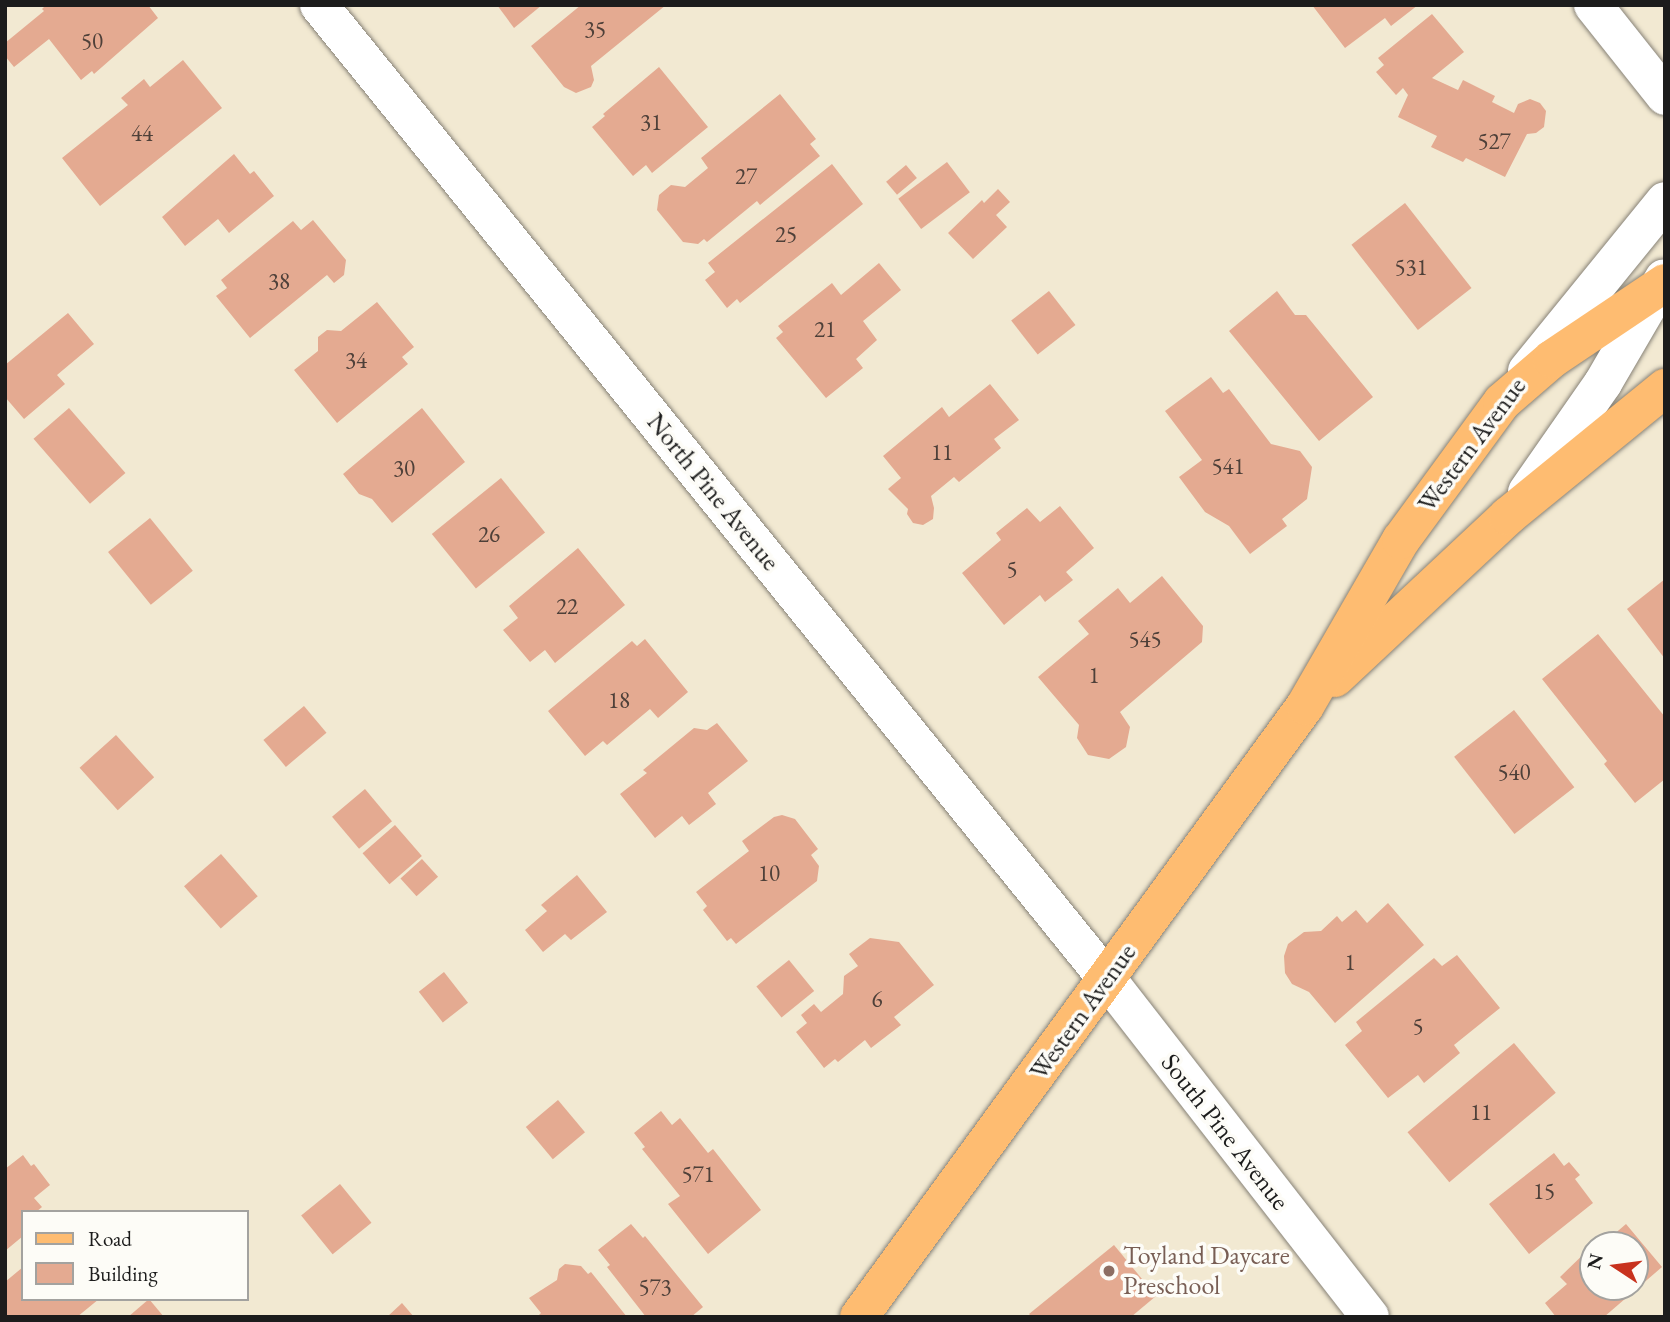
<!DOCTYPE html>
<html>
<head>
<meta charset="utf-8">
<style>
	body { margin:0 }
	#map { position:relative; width:1670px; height:1322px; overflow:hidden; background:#f2e9d2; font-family:"EB Garamond",serif }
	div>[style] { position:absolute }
	.building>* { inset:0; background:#e4aa91; transform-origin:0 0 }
	.roads { filter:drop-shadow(0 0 2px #878277) drop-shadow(0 0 2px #878277) }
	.minor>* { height:38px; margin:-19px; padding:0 19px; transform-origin:19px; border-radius:19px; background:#fff }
	.tertiary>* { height:38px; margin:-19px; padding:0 19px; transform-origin:19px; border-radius:19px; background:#fff }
	.primary>* { height:38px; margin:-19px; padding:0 19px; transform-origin:19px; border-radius:19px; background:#febc71 }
	.dots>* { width:19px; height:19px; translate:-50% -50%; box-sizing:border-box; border:4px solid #fdfcf7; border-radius:50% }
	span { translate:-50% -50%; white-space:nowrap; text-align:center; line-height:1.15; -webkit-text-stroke:7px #fdfcf7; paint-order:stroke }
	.number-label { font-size:23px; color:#4e4039 }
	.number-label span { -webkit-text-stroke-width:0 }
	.street-label { font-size:26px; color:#1c1c1c }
	.education-label { font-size:26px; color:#785e54 }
	.left { translate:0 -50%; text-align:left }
	.frame { position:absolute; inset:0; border:7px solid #1c1c1c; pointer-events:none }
	.legend { position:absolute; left:21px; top:1210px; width:228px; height:91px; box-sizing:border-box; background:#fdfcf7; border:2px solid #a3a29f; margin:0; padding:9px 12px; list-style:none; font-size:21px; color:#1c1c1c }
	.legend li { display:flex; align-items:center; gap:14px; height:35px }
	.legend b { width:35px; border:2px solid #a3a29f }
	.north { position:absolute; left:1579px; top:1231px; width:70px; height:70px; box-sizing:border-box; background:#fdfcf7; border:2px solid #a3a29f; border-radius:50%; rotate:283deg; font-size:19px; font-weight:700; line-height:28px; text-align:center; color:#1c1c1c }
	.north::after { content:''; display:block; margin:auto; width:24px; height:32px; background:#c8321e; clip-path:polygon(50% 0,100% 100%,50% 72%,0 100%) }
</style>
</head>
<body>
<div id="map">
	<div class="building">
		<div style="clip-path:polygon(46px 5px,148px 5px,158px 18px,94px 74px,92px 71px,81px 80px,49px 39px,14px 67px,5px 56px,5px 43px,44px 11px,42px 9px)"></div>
		<div style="clip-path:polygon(497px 5px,542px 5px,514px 28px)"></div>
		<div style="clip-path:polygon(581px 5px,666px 5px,591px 66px,594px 80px,591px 87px,576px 93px,564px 87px,531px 46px)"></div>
		<div style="clip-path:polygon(1312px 5px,1418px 5px,1391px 26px,1385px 18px,1345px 48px)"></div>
		<div style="clip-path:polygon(1432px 14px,1464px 52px,1432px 78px,1458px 90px,1463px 80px,1495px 96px,1492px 102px,1514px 113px,1518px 104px,1530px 99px,1540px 103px,1546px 111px,1544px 127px,1536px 133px,1527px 134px,1505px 177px,1466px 158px,1463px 162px,1431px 147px,1437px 136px,1398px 117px,1408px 95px,1403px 88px,1396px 95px,1376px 72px,1384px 65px,1378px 58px)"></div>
		<div style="clip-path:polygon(183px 60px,222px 108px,100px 206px,62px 158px,128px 105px,121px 98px,144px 79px,150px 87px)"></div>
		<div style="clip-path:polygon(659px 67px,708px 127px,652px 173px,646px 165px,633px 176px,592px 127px,605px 116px,603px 114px)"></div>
		<div style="clip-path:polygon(780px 94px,816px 139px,810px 144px,820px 156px,760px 205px,757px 201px,707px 242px,704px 239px,698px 244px,683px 242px,657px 210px,659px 195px,671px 185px,685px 187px,708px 168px,701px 158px)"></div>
		<div style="clip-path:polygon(234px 154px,250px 174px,254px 171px,274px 196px,229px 233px,218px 219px,185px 246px,162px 217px)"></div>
		<div style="left:947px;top:162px;width:38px;height:61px;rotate:53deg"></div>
		<div style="clip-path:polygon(832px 164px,863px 204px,740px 303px,737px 299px,727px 308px,705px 280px,715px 272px,708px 263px)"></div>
		<div style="left:906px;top:165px;width:17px;height:26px;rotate:50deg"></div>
		<div style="clip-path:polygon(998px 189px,1010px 202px,996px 215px,1007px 227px,973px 259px,948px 233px,982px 200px,984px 203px)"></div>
		<div style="left:1405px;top:203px;width:108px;height:68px;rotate:52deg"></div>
		<div style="clip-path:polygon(313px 220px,346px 260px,344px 275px,334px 283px,327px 275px,250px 338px,216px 296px,227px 288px,221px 280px,293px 221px,301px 230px)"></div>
		<div style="clip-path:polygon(879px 263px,901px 290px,863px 321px,877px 340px,856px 359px,863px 368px,826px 398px,776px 338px,783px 332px,778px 326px,832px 283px,841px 295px)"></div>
		<div style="left:1049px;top:291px;width:43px;height:48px;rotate:52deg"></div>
		<div style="clip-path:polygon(1277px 291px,1295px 315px,1306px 315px,1373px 397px,1319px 441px,1229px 331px)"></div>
		<div style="clip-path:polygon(377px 302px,414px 347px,402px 357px,408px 364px,337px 423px,294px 370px,318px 351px,318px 337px,327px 330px,341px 331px)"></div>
		<div style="clip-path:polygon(68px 313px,94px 344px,57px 375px,65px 384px,24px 419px,5px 397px,5px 365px)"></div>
		<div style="clip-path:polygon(1211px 377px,1223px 393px,1229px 389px,1271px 444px,1300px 451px,1312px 467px,1307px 499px,1282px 519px,1287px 526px,1250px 554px,1229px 526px,1205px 512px,1179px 477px,1202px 460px,1165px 411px)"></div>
		<div style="clip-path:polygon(990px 384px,1019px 420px,994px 439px,1001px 448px,959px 482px,954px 477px,931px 496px,934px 508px,933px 519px,923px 525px,913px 523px,907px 514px,908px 509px,888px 489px,901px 478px,883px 456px,942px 407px,949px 417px)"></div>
		<div style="left:69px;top:408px;width:86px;height:47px;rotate:49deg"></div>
		<div style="clip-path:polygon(422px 408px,465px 462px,392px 523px,372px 499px,359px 494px,343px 474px)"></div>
		<div style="left:501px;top:478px;width:70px;height:89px;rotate:51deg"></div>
		<div style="clip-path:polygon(1060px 506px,1094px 548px,1066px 572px,1073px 580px,1045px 602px,1040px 595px,1004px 625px,962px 573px,1001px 540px,996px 533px,1027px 508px,1040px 522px)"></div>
		<div style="left:150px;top:518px;width:68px;height:54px;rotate:51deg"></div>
		<div style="clip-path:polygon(578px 548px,625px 605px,555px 663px,545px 650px,530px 662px,503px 630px,518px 618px,509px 606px)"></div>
		<div style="clip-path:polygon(1162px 576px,1203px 626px,1202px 642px,1120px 712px,1130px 727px,1126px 747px,1109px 759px,1088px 755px,1077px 738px,1079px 725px,1038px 677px,1089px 634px,1078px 621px,1118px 588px,1130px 603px)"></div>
		<div style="clip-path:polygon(1665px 579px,1665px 659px,1627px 609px)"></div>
		<div style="clip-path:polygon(1598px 634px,1665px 717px,1665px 779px,1635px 803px,1604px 764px,1607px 761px,1542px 679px)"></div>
		<div style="clip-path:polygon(645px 639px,688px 692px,658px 718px,650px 709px,607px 745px,603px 741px,585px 756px,548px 711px,632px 641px,637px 646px)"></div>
		<div style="left:304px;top:706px;width:35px;height:53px;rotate:50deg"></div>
		<div style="left:1514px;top:710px;width:98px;height:76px;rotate:52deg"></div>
		<div style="clip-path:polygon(717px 723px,748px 761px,708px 793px,716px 804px,689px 825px,682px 816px,655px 838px,620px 794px,647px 773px,643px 770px,694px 728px,707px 730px)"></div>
		<div style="left:116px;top:735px;width:57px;height:49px;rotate:48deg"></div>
		<div style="left:365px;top:789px;width:42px;height:43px;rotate:50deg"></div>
		<div style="clip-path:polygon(782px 815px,795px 819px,818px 849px,811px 855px,819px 866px,817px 881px,736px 944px,731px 938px,727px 941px,703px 910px,707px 906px,696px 892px,749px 851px,742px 841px,774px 817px)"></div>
		<div style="left:395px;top:825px;width:41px;height:43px;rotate:49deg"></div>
		<div style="left:221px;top:854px;width:56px;height:49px;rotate:49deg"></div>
		<div style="left:422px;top:859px;width:24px;height:29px;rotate:48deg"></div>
		<div style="clip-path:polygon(577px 875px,607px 912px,571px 940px,565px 934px,543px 952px,525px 930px,547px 911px,541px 905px)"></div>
		<div style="clip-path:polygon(1388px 903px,1424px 945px,1335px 1023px,1309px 992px,1292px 984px,1285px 973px,1284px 956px,1288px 944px,1304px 932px,1321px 931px,1337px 916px,1342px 922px,1356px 910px,1367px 923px)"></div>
		<div style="clip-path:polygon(870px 938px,899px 942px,934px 985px,894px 1017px,901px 1025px,871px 1048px,865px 1040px,838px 1062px,835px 1059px,824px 1068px,796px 1032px,807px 1023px,801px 1015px,814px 1004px,821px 1012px,843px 994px,844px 976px,858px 966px,849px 954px)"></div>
		<div style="clip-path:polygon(1457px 955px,1500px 1008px,1454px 1045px,1460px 1053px,1424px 1083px,1418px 1075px,1388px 1098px,1345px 1045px,1362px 1031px,1356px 1022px,1434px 958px,1442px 966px)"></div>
		<div style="left:789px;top:960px;width:40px;height:42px;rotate:51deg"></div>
		<div style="left:444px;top:972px;width:39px;height:32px;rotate:52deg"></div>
		<div style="left:1514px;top:1043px;width:65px;height:139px;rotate:50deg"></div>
		<div style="left:558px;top:1100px;width:42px;height:42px;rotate:50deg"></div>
		<div style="clip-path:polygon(661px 1111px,672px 1125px,680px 1118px,708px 1153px,713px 1149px,761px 1210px,708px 1254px,668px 1204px,680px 1196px,642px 1149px,645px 1147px,634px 1133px)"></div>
		<div style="clip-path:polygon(1554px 1153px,1564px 1166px,1569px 1162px,1580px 1175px,1575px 1179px,1593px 1203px,1529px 1254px,1489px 1204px)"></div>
		<div style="clip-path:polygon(23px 1155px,31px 1166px,34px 1164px,50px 1185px,34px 1198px,42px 1207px,36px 1212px,23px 1212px,23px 1236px,5px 1251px,5px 1169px)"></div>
		<div style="left:340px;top:1184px;width:50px;height:50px;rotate:51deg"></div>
		<div style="clip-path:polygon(631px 1224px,643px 1238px,645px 1236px,703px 1307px,691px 1317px,646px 1317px,607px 1267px,610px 1265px,598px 1250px)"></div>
		<div style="clip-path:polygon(1626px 1224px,1662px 1267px,1604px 1317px,1556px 1317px,1545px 1303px,1567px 1284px,1560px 1277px,1593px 1245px,1593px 1287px,1635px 1287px,1635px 1245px,1593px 1245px,1602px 1238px,1605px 1242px)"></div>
		<div style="clip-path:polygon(1114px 1245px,1156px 1296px,1131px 1317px,1032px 1317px,1029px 1314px)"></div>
		<div style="clip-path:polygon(565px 1264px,581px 1266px,588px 1274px,591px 1272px,627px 1317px,537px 1317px,541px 1313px,529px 1298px,557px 1280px,559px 1269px)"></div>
		<div style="clip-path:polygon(23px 1267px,23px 1299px,99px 1299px,77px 1317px,5px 1317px,5px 1282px)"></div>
		<div style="clip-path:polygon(149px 1299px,164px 1317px,128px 1317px)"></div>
		<div style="clip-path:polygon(402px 1303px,414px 1317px,387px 1317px)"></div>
	</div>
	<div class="roads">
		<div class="minor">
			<div style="left:319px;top:5px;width:1253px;rotate:51.03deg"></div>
			<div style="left:1107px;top:979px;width:428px;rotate:52.1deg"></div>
		</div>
		<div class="tertiary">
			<div style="left:1593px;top:5px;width:116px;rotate:51.6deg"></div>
			<div style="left:1527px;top:371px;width:219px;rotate:-50.9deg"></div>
			<div style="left:1527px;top:492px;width:133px;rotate:-55.1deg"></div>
			<div style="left:1603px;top:383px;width:121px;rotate:-59.8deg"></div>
		</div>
		<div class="primary">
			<div style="left:1335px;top:678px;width:237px;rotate:-43.1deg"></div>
			<div style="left:1508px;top:516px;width:203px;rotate:-39.2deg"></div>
			<div style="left:859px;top:1317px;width:756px;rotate:-53.87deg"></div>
			<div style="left:1305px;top:706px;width:192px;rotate:-60deg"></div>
			<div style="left:1401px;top:540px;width:171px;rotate:-53.8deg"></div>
			<div style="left:1502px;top:402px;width:66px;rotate:-40.7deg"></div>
			<div style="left:1552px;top:359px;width:136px;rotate:-33.9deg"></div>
		</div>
	</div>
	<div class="dots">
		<div style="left:1109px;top:1271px;background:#8d6e63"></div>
	</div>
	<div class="number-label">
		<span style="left:595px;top:29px">35</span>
		<span style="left:92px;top:41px">50</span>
		<span style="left:651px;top:122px">31</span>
		<span style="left:142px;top:133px">44</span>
		<span style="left:1494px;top:141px">527</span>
		<span style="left:746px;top:176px">27</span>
		<span style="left:786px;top:234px">25</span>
		<span style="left:1411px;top:267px">531</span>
		<span style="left:279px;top:281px">38</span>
		<span style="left:825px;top:329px">21</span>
		<span style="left:356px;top:360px">34</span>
		<span style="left:942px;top:452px">11</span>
		<span style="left:1228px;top:466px">541</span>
		<span style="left:404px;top:468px">30</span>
		<span style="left:489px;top:534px">26</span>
		<span style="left:1012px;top:569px">5</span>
		<span style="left:567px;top:606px">22</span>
		<span style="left:1145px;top:639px">545</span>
		<span style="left:1094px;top:675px">1</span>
		<span style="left:619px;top:700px">18</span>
		<span style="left:1514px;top:772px">540</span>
		<span style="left:769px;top:873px">10</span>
		<span style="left:1350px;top:962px">1</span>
		<span style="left:877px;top:999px">6</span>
		<span style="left:1418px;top:1026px">5</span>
		<span style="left:1481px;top:1112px">11</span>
		<span style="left:698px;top:1174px">571</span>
		<span style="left:1544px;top:1191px">15</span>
		<span style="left:655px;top:1287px">573</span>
	</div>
	<div class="street-label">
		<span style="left:1472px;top:445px;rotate:-53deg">Western Avenue</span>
		<span style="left:713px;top:492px;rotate:51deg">North Pine Avenue</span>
		<span style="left:1083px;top:1012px;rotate:-54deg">Western Avenue</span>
		<span style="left:1225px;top:1132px;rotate:52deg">South Pine Avenue</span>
	</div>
	<div class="education-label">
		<span class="left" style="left:1123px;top:1271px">Toyland Daycare<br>Preschool</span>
	</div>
	<div class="frame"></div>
	<ul class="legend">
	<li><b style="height:9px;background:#febc71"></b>Road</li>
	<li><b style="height:19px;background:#e4aa91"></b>Building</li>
	</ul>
	<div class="north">N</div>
</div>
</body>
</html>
